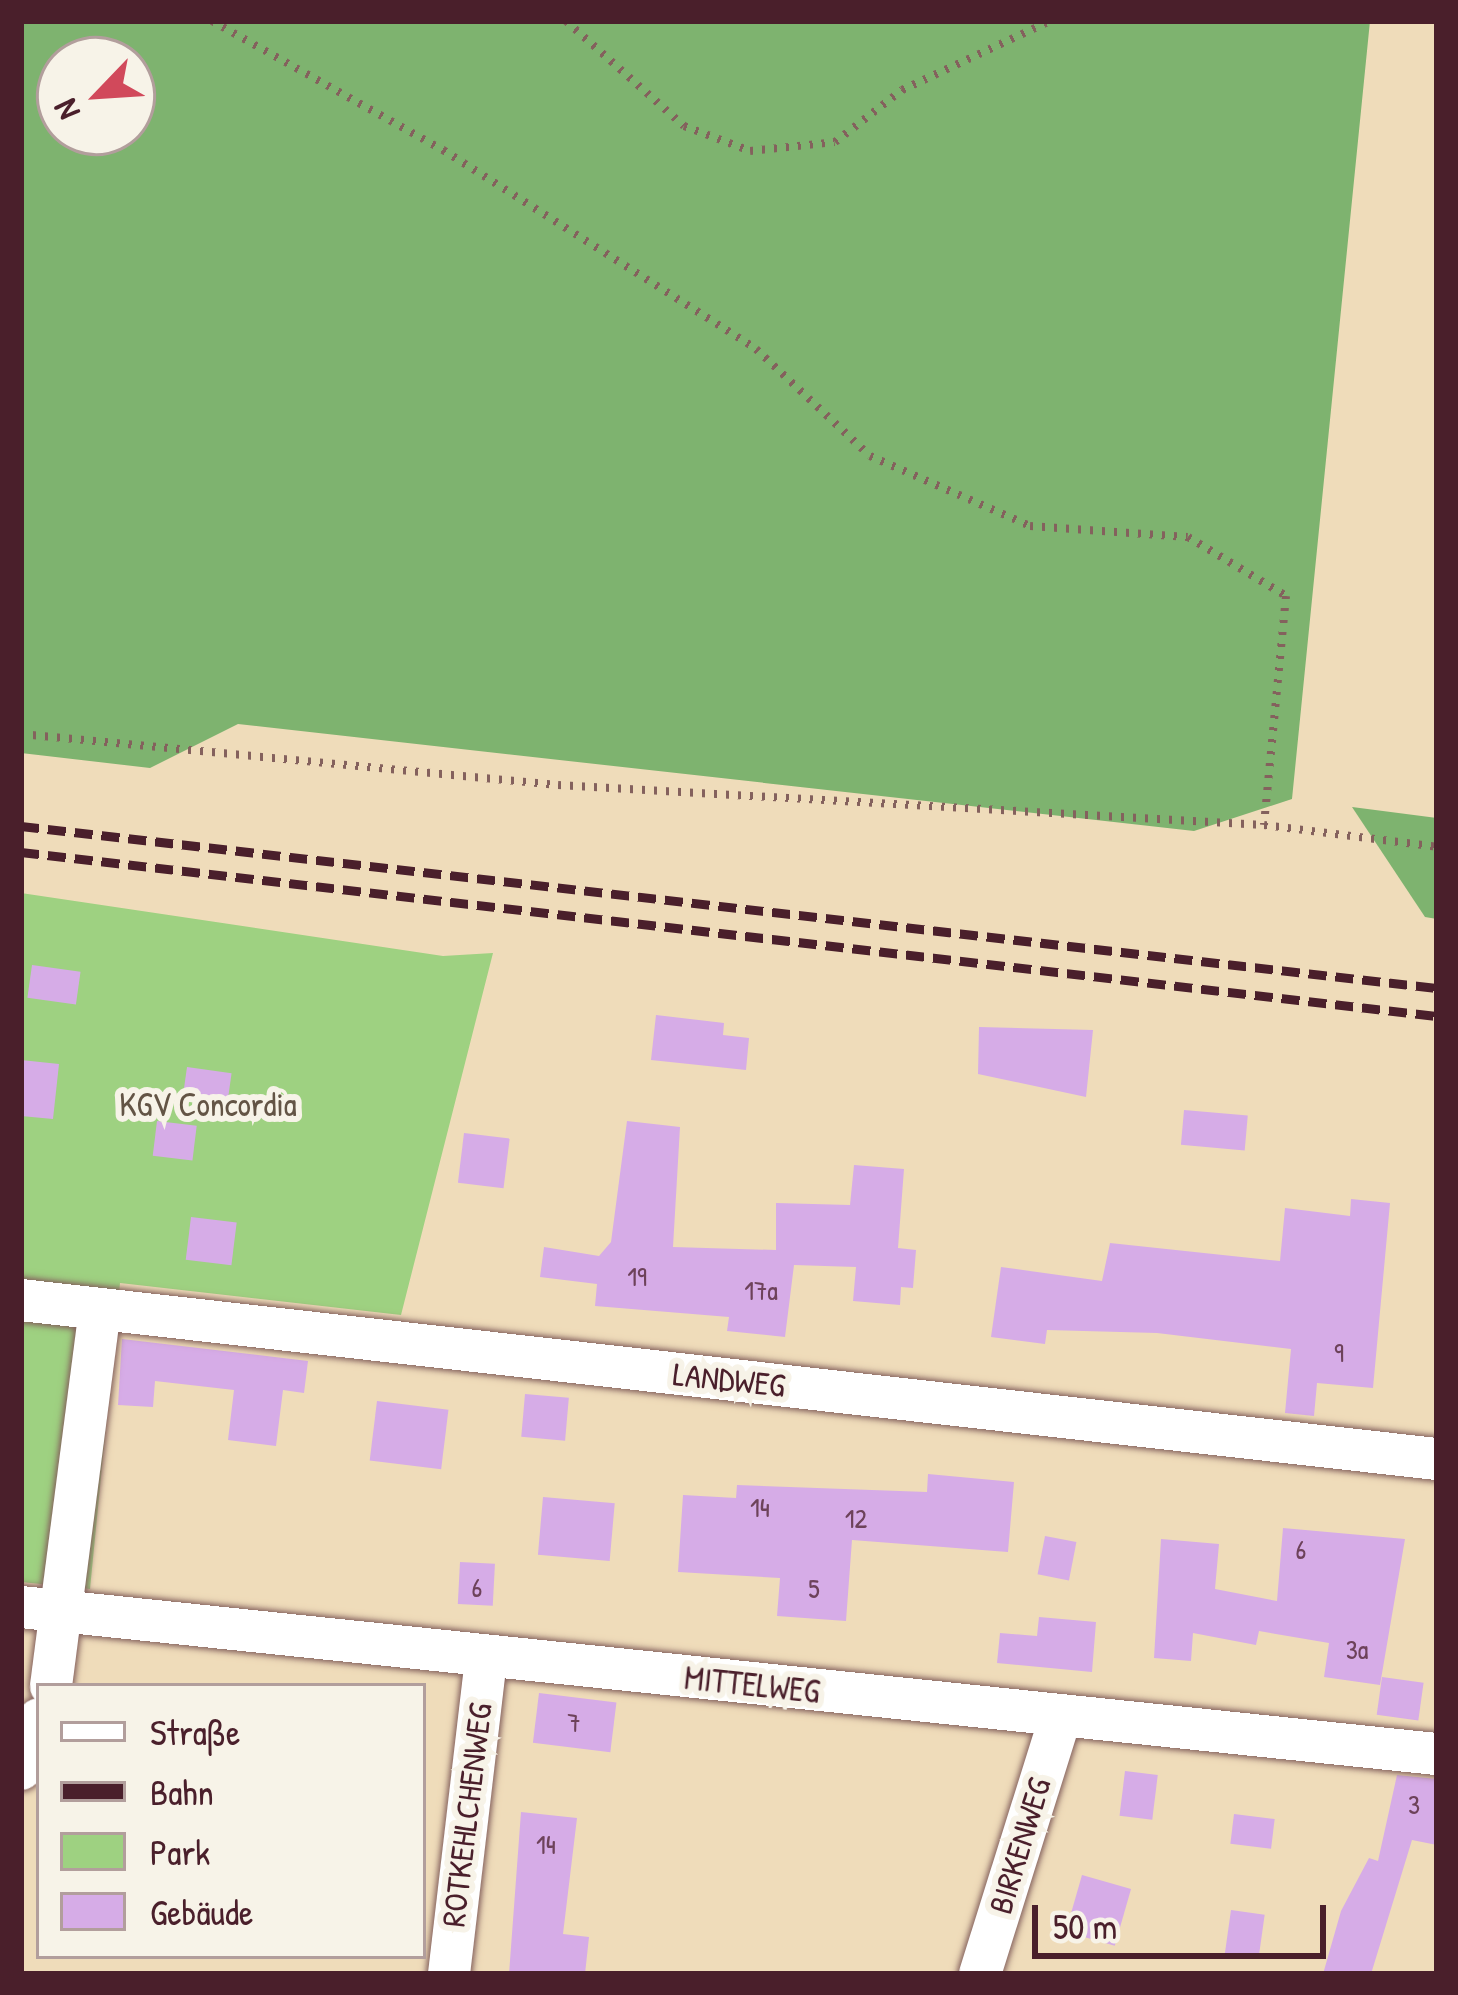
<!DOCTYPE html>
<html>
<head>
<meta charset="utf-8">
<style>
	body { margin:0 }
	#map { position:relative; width:1458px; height:1995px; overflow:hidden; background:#efdcba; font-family:"Patrick Hand",sans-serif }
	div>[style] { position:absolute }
	.green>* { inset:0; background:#9ed181 }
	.forest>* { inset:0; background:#7eb36f }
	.building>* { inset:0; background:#d6ace7; transform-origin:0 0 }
	.path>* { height:8px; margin-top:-4px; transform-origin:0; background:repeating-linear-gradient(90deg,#84615d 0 3px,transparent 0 12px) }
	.roads { filter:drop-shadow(0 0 3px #84615d) drop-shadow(0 0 3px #84615d) }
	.street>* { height:42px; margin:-21px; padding:0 21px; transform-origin:21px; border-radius:21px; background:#fff }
	.rail>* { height:9px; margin-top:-4.5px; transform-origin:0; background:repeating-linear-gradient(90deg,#4a1f2b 0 18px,transparent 0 27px) }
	span { translate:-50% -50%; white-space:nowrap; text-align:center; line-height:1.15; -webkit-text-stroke:12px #f7f3e8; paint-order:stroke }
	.number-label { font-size:27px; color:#6d425a }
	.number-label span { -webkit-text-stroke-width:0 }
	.park-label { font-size:33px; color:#635445 }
	.street-label { font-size:33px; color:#4a1f2b }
	.frame { position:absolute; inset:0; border:24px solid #4a1f2b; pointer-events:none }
	.legend { position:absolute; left:36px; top:1683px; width:390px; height:276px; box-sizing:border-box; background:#f7f3e8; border:3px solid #b29e9c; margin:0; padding:15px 21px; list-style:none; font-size:36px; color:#4a1f2b }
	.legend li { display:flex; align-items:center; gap:24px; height:60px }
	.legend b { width:60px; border:3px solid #b29e9c }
	.north { position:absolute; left:36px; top:36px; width:120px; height:120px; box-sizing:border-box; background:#f7f3e8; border:3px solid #b29e9c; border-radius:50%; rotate:245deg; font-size:33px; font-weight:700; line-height:48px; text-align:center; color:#4a1f2b }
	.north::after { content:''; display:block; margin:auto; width:42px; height:54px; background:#d1495b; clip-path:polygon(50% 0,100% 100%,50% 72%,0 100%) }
	.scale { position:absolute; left:1032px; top:1905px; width:294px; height:54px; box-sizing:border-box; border:6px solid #4a1f2b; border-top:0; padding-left:15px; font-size:36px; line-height:42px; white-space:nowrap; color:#4a1f2b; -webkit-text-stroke:9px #f7f3e8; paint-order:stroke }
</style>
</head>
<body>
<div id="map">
	<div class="green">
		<div style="clip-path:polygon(21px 893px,443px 956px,493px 953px,401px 1315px,120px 1283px,90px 1589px,21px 1582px)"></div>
	</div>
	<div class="forest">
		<div style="clip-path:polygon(evenodd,21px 21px,1370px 21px,1292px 799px,1194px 831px,238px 724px,150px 768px,21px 753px,21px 21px,60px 60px,132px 60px,132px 132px,60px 132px,60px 60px)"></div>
		<div style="clip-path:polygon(1352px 807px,1437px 818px,1437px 919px,1425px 917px)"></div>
	</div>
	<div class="building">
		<div style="left:32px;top:965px;width:49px;height:33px;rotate:8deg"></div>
		<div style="clip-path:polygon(656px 1015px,724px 1023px,723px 1035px,749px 1038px,746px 1070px,651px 1060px)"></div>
		<div style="clip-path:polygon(979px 1027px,1093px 1030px,1086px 1097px,978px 1074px)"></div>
		<div style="clip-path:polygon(21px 1060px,59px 1064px,53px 1119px,21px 1116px)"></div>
		<div style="left:187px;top:1067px;width:45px;height:33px;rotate:8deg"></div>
		<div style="left:1184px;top:1110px;width:64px;height:35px;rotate:5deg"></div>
		<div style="left:157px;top:1121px;width:40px;height:35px;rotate:7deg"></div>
		<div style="clip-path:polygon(627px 1121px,680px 1127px,673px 1247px,776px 1250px,776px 1203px,850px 1205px,854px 1165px,904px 1169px,898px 1248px,916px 1250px,913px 1288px,901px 1287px,900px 1305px,853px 1301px,856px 1267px,794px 1265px,785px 1337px,727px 1331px,729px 1317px,595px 1306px,597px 1284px,540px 1277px,544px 1247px,599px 1256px,611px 1242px)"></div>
		<div style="left:464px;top:1133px;width:46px;height:50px;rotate:7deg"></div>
		<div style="clip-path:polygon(1351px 1199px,1390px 1203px,1373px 1388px,1317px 1383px,1314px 1416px,1285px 1413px,1291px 1349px,1157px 1333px,1047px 1330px,1045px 1344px,991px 1337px,1001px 1267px,1102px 1281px,1110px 1243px,1280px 1261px,1285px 1208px,1350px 1216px)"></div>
		<div style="left:191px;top:1217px;width:46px;height:43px;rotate:7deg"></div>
		<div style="clip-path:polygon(122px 1339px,308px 1361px,304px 1393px,283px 1390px,276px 1446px,228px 1440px,234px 1390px,155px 1381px,153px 1407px,118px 1405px)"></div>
		<div style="left:525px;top:1394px;width:44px;height:43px;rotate:5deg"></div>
		<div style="left:377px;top:1401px;width:72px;height:60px;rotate:7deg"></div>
		<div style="clip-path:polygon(928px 1474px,1014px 1482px,1008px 1552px,852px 1540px,846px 1621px,777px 1616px,780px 1578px,678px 1572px,683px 1495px,736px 1498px,737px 1485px,927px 1492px)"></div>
		<div style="left:543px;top:1497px;width:72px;height:58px;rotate:5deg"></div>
		<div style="clip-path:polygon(1283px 1528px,1405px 1539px,1380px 1685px,1324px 1677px,1329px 1643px,1259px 1631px,1256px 1645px,1193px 1633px,1191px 1661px,1154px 1658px,1161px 1539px,1219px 1544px,1215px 1589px,1277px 1601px)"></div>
		<div style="left:1045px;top:1536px;width:32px;height:39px;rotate:11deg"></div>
		<div style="left:460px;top:1562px;width:35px;height:42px;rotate:3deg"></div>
		<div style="clip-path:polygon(1039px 1617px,1096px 1622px,1092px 1672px,997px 1663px,1000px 1633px,1037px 1636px)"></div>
		<div style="left:1382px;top:1677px;width:42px;height:38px;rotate:8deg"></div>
		<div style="left:539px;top:1693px;width:78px;height:50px;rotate:7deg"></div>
		<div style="left:1125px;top:1771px;width:33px;height:45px;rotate:7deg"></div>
		<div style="clip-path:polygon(1397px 1775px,1437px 1779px,1437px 1845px,1412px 1840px,1371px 1974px,1323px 1974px,1341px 1911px,1369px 1858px,1378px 1861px)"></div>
		<div style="clip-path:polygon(521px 1812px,577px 1818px,563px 1934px,589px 1937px,585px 1974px,509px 1974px)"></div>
		<div style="left:1234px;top:1814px;width:41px;height:30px;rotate:7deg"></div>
		<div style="left:1082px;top:1875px;width:51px;height:59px;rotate:16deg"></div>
		<div style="left:1231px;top:1910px;width:34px;height:44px;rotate:8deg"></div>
	</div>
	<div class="path">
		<div style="left:212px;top:21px;width:265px;rotate:29.2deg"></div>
		<div style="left:443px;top:150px;width:371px;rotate:32.4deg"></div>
		<div style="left:756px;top:349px;width:156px;rotate:43.2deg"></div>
		<div style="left:870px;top:456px;width:175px;rotate:23.6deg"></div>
		<div style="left:1030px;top:526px;width:158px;rotate:4deg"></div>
		<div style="left:1188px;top:537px;width:114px;rotate:31deg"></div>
		<div style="left:1286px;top:596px;width:230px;rotate:95.5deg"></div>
		<div style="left:566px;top:21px;width:158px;rotate:41.7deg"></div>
		<div style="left:684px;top:126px;width:71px;rotate:20.7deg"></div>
		<div style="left:750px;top:151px;width:85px;rotate:-6deg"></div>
		<div style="left:835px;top:142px;width:85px;rotate:-37.8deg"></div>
		<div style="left:902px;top:90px;width:163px;rotate:-25deg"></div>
		<div style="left:21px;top:734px;width:539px;rotate:5.43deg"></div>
		<div style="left:558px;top:785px;width:707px;rotate:3.24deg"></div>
		<div style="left:1264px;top:825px;width:174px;rotate:7.2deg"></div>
	</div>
	<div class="roads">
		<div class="street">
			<div style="left:21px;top:1300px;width:1425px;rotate:6.41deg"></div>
			<div style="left:21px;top:1607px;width:1424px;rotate:5.93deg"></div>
			<div style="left:51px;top:1686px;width:380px;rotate:-82.6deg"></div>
			<div style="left:21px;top:1769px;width:53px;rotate:-70.2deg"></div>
			<div style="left:449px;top:1974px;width:319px;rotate:-83.3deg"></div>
			<div style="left:980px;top:1974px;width:268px;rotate:-72.6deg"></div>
		</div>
	</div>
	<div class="rail">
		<div style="left:21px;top:826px;width:1425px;rotate:6.53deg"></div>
		<div style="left:21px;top:852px;width:1425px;rotate:6.61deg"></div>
	</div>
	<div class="number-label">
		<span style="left:637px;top:1277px">19</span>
		<span style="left:761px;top:1291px">17a</span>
		<span style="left:1339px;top:1353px">9</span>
		<span style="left:760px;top:1508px">14</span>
		<span style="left:856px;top:1519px">12</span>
		<span style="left:1301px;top:1550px">6</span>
		<span style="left:477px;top:1588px">6</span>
		<span style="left:814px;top:1589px">5</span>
		<span style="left:1357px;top:1650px">3a</span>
		<span style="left:574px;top:1723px">7</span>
		<span style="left:1414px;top:1805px">3</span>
		<span style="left:546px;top:1845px">14</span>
	</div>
	<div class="park-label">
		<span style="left:208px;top:1105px">KGV Concordia</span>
	</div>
	<div class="street-label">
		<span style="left:729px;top:1380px;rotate:6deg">LANDWEG</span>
		<span style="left:752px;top:1685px;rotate:6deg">MITTELWEG</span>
		<span style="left:467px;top:1815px;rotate:-83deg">ROTKEHLCHENWEG</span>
		<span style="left:1020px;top:1846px;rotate:-73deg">BIRKENWEG</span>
	</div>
	<div class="frame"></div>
	<ul class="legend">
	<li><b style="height:15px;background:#fff"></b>Straße</li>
	<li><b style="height:15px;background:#4a1f2b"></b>Bahn</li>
	<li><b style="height:33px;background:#9ed181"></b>Park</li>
	<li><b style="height:33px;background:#d6ace7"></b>Gebäude</li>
	</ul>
	<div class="north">N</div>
	<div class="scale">50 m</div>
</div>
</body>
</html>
